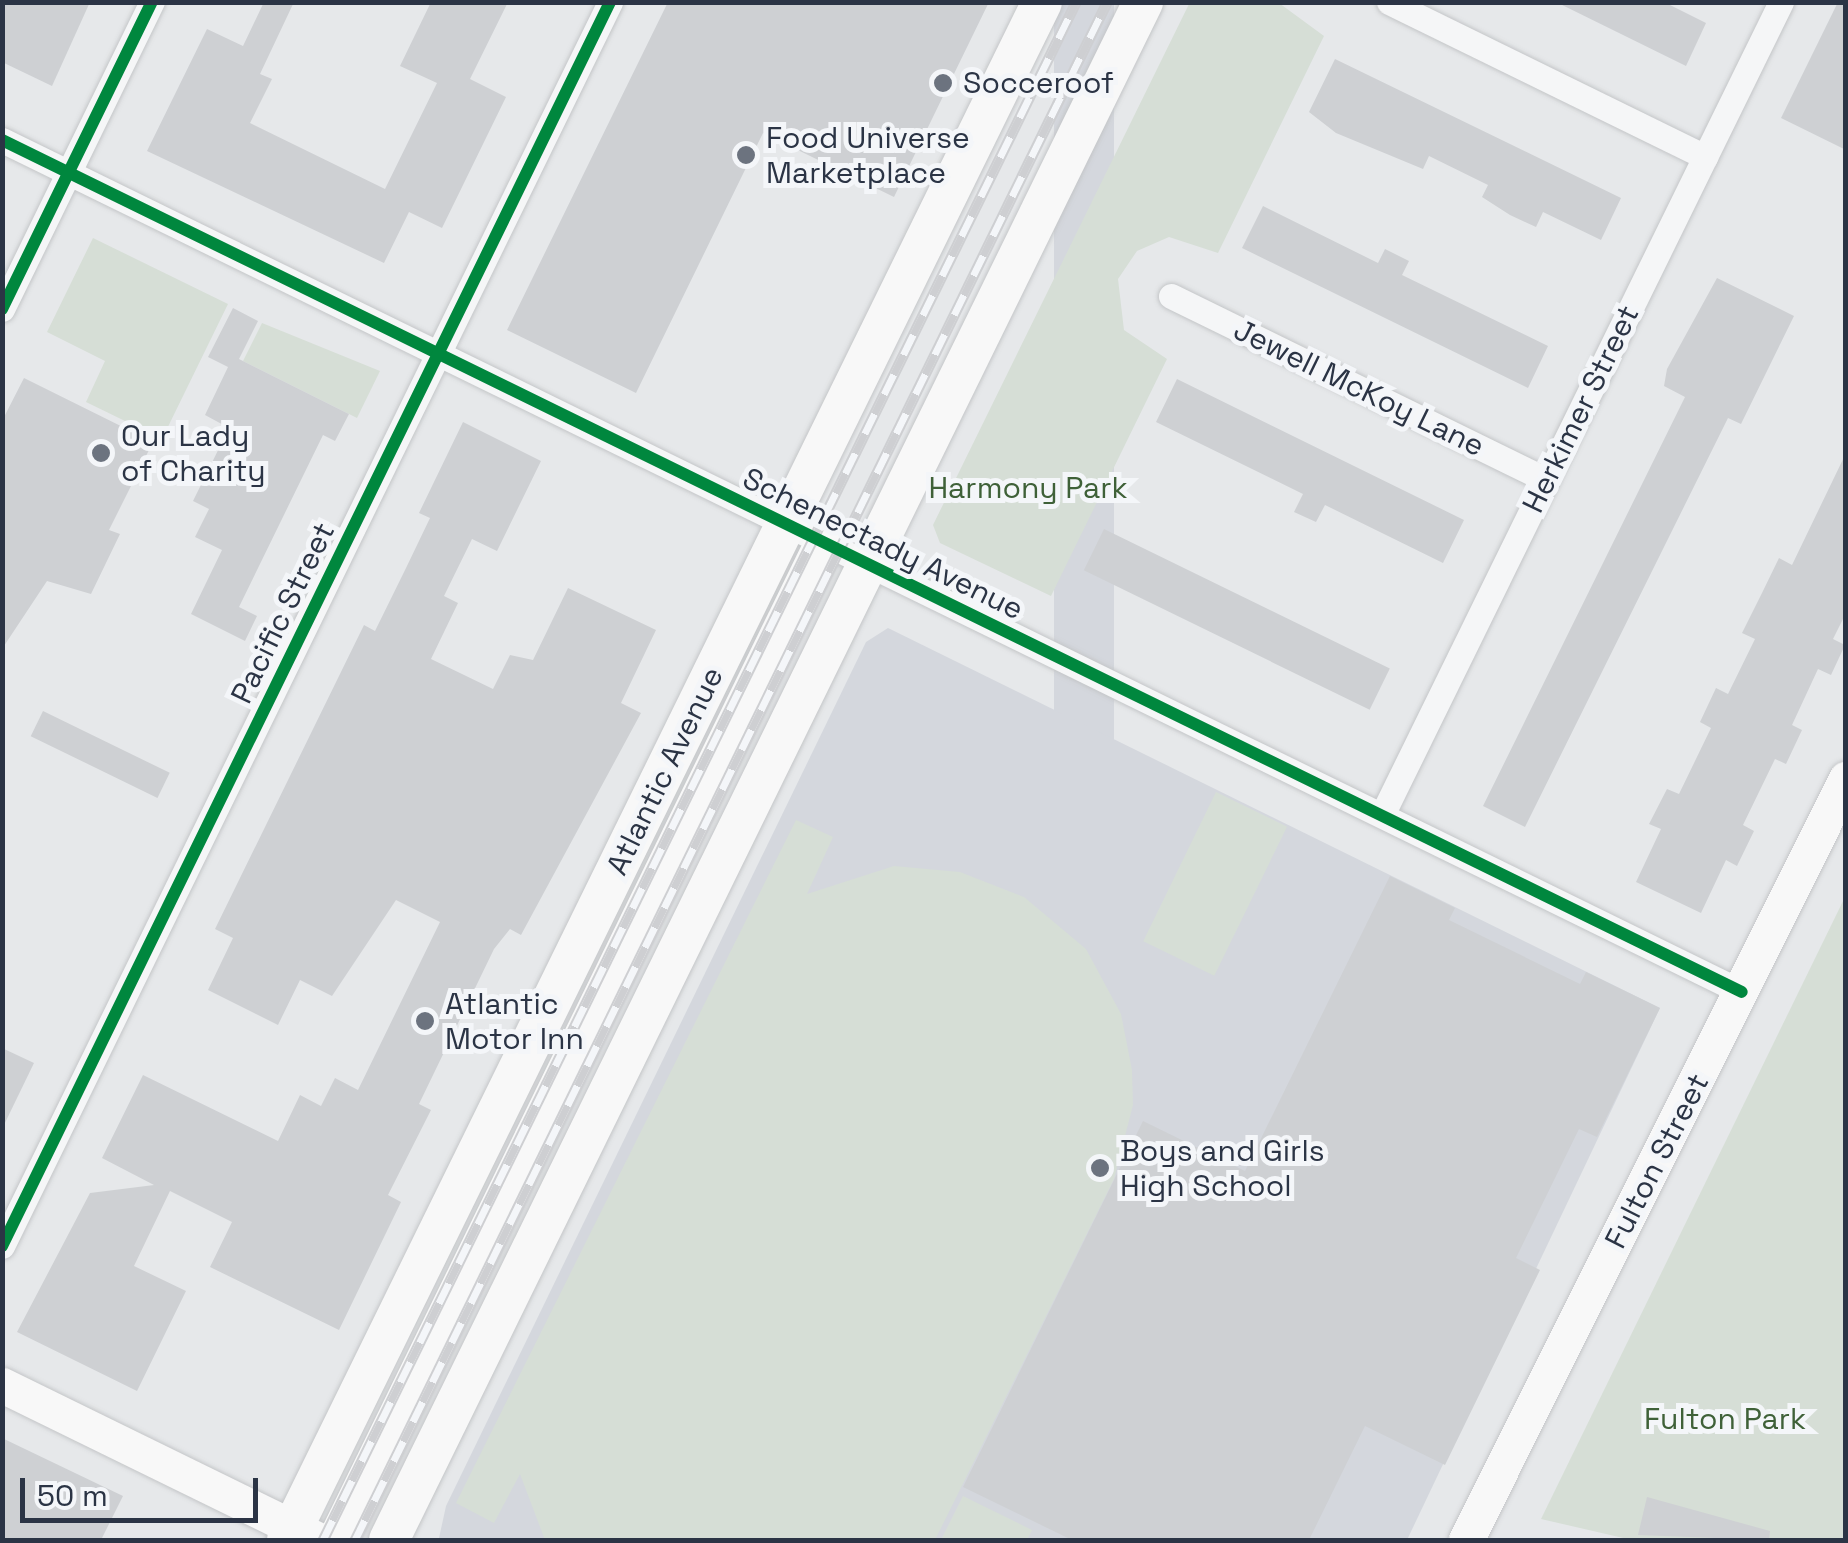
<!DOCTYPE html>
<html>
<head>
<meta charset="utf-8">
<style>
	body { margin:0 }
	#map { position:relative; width:1848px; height:1543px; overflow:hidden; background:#e6e8ea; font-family:"Space Grotesk",sans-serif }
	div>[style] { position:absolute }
	.built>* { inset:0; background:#d4d7dd; transform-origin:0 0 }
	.green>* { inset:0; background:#d6ded6; transform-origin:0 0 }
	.building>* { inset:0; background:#ced0d3; transform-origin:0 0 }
	.roads { filter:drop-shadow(0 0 2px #c4c6c8) drop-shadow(0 0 2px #c4c6c8) }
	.minor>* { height:25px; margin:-12.5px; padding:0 12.5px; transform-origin:12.5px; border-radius:12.5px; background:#f5f6f7 }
	.secondary>* { height:35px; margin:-17.5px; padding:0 17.5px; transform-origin:17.5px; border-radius:17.5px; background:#f8f8f8 }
	.primary>* { height:40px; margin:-20px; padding:0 20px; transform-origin:20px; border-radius:20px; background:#f8f8f8 }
	.rail>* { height:11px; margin-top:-5.5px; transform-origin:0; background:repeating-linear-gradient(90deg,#f4f6f9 0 22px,#cecfd2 0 44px); box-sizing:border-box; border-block:2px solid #cecfd2 }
	.cycleway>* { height:12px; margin:-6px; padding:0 6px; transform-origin:6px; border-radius:6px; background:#00873e }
	.dots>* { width:28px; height:28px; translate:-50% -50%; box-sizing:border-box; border:5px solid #f4f6f9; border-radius:50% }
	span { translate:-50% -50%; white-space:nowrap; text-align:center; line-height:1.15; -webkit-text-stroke:10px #f4f6f9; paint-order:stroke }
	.poi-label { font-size:30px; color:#2b3445 }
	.left { translate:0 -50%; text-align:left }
	.street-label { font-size:30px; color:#2b3445 }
	.park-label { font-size:30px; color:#3f6138 }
	.frame { position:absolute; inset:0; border:5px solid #2b3445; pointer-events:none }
	.scale { position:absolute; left:20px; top:1478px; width:238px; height:45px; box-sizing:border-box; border:5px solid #2b3445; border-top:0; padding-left:12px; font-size:30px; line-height:35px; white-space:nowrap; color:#2b3445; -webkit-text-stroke:8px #f4f6f9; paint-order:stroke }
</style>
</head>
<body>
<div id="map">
	<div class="built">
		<div style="left:1054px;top:3px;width:60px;height:1711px"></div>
		<div style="clip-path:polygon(888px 628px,1660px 1008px,1407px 1540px,439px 1538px,446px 1506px,866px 642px)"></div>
	</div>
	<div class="green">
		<div style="clip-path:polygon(1190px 2px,1279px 3px,1324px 36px,1218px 253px,1169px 237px,1137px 251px,1118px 279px,1124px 330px,1167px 359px,1051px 596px,940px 543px,933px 525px)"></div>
		<div style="clip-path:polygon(93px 238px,228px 304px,162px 439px,86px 402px,105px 361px,47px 332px)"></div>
		<div style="clip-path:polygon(262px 323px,380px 371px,357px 418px,243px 361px)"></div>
		<div style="left:1216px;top:792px;width:79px;height:166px;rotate:26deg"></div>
		<div style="clip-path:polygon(796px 820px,833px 837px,807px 894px,894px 866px,960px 872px,1024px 897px,1086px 949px,1121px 1014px,1132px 1070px,1133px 1105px,1114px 1179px,935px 1540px,545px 1540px,520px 1474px,494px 1523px,456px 1503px)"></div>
		<div style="clip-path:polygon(1845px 897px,1845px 1540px,1632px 1540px,1541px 1519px)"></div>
		<div style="clip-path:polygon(963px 1496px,1032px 1530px,1027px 1540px,941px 1540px)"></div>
	</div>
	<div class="building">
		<div style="clip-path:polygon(2px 2px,90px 2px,52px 86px,2px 62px)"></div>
		<div style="clip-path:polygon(264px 2px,294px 2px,260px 74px,272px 79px,250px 123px,385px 189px,437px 83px,400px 66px,431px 2px,508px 2px,470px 79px,506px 97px,442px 228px,409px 212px,384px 263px,147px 151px,207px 29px,243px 46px)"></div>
		<div style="clip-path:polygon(668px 2px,989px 2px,894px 197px,763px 133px,636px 393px,507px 330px)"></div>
		<div style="clip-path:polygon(1556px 2px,1664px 2px,1706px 23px,1686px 66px)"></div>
		<div style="clip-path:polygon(1838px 2px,1846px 2px,1846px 150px,1781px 118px)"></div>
		<div style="clip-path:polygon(1335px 59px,1621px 198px,1601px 240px,1543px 212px,1536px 227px,1510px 215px,1482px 197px,1488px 185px,1429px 156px,1423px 169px,1336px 133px,1309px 112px)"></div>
		<div style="clip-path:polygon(1263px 206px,1378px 263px,1385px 249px,1409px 261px,1402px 275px,1548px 346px,1528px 388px,1242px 248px)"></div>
		<div style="clip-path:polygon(1717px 278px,1794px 316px,1741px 424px,1728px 418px,1525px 827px,1483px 806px,1685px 397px,1664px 386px,1667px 369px)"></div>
		<div style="clip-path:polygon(233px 308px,258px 321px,239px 359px,349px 414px,335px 441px,323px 435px,239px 607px,257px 616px,245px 641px,191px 614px,222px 550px,195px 537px,209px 509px,193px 501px,229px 428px,205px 415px,228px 367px,208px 357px)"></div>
		<div style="clip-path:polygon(24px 378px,153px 442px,109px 530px,120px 534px,91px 594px,47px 581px,2px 649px,2px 421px)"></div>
		<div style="clip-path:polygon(1177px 379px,1464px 520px,1443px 563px,1325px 505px,1316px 522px,1294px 512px,1303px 494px,1156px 422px)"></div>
		<div style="clip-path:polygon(463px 422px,541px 461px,497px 551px,472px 539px,444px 596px,458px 603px,431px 659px,493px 689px,510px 655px,533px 660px,568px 588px,656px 630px,621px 703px,641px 713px,521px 935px,510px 929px,494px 949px,419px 1104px,431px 1110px,388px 1195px,401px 1202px,339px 1330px,210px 1267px,232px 1222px,170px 1191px,134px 1266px,186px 1291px,137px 1391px,17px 1332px,90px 1193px,154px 1185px,102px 1158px,143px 1075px,278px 1141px,300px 1095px,321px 1106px,335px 1078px,358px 1090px,440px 922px,396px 900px,332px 996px,300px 980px,278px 1025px,208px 990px,233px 938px,215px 929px,364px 625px,375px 631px,406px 568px,430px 518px,419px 513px)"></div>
		<div style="clip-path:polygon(1846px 453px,1846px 613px,1833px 639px,1845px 645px,1831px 675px,1818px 669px,1792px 725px,1802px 730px,1786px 764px,1775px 759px,1743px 825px,1754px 831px,1737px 866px,1726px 860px,1701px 913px,1636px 882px,1661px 829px,1649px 824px,1667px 789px,1679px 794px,1711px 728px,1700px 722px,1716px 688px,1728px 694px,1755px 639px,1742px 633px,1762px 593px,1779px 558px,1792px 565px)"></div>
		<div style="left:1104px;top:529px;width:318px;height:46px;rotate:26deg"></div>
		<div style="left:43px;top:711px;width:141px;height:28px;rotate:26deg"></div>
		<div style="clip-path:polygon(1390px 876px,1455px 908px,1449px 920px,1580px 984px,1586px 972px,1660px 1008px,1597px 1137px,1579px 1129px,1516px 1258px,1540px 1270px,1445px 1465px,1365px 1426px,1309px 1540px,1072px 1540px,963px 1487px,1143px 1121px,1245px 1171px)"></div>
		<div style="clip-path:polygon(2px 1048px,34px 1063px,2px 1129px)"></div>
		<div style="clip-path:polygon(2px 1438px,123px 1496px,101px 1540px,2px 1540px)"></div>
		<div style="clip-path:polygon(1647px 1497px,1770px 1531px,1769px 1540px,1638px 1535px)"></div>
	</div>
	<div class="roads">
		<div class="minor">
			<div style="left:1389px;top:2px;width:352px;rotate:26.1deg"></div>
			<div style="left:2px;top:140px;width:1937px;rotate:26.09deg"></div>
			<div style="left:1171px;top:296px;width:418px;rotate:26.1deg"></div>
			<div style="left:2px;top:309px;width:342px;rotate:-64deg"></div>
			<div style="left:1382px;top:815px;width:906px;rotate:-63.86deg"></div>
			<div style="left:2px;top:1246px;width:1385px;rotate:-63.95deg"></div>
		</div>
		<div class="secondary">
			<div style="left:2px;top:1385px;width:352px;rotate:26.1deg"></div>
			<div style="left:1466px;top:1540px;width:851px;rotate:-63.47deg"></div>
		</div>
		<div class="primary">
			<div style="left:287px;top:1540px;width:1713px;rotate:-63.85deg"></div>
			<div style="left:338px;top:1540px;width:1110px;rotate:-63.97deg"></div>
			<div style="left:389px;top:1540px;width:1713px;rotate:-63.88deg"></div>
		</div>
	</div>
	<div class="rail">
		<div style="left:323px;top:1540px;width:1712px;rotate:-63.91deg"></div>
		<div style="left:355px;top:1540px;width:1712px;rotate:-63.94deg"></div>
	</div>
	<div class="cycleway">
		<div style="left:2px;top:140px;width:1937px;rotate:26.09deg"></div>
		<div style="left:2px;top:309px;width:342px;rotate:-64deg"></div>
		<div style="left:2px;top:1246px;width:1385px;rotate:-63.95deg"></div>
	</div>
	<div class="dots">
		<div style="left:943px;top:83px;background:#6c737f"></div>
		<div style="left:746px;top:155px;background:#6c737f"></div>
		<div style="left:101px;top:453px;background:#6c737f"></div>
		<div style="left:425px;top:1021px;background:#6c737f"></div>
		<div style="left:1100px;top:1168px;background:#6c737f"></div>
	</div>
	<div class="poi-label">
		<span class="left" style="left:963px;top:83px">Socceroof</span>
		<span class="left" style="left:766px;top:155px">Food Universe<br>Marketplace</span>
		<span class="left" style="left:121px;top:453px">Our Lady<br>of Charity</span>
		<span class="left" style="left:445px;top:1021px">Atlantic<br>Motor Inn</span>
		<span class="left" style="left:1120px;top:1168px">Boys and Girls<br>High School</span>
	</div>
	<div class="street-label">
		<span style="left:1359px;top:388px;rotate:26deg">Jewell McKoy Lane</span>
		<span style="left:1581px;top:409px;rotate:-64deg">Herkimer Street</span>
		<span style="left:883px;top:544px;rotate:26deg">Schenectady Avenue</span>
		<span style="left:283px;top:613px;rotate:-64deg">Pacific Street</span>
		<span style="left:665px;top:771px;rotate:-64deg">Atlantic Avenue</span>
		<span style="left:1657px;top:1161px;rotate:-63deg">Fulton Street</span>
	</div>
	<div class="park-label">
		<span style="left:1028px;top:488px">Harmony Park</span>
		<span style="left:1725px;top:1419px">Fulton Park</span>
	</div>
	<div class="frame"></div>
	<div class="scale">50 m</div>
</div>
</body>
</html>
